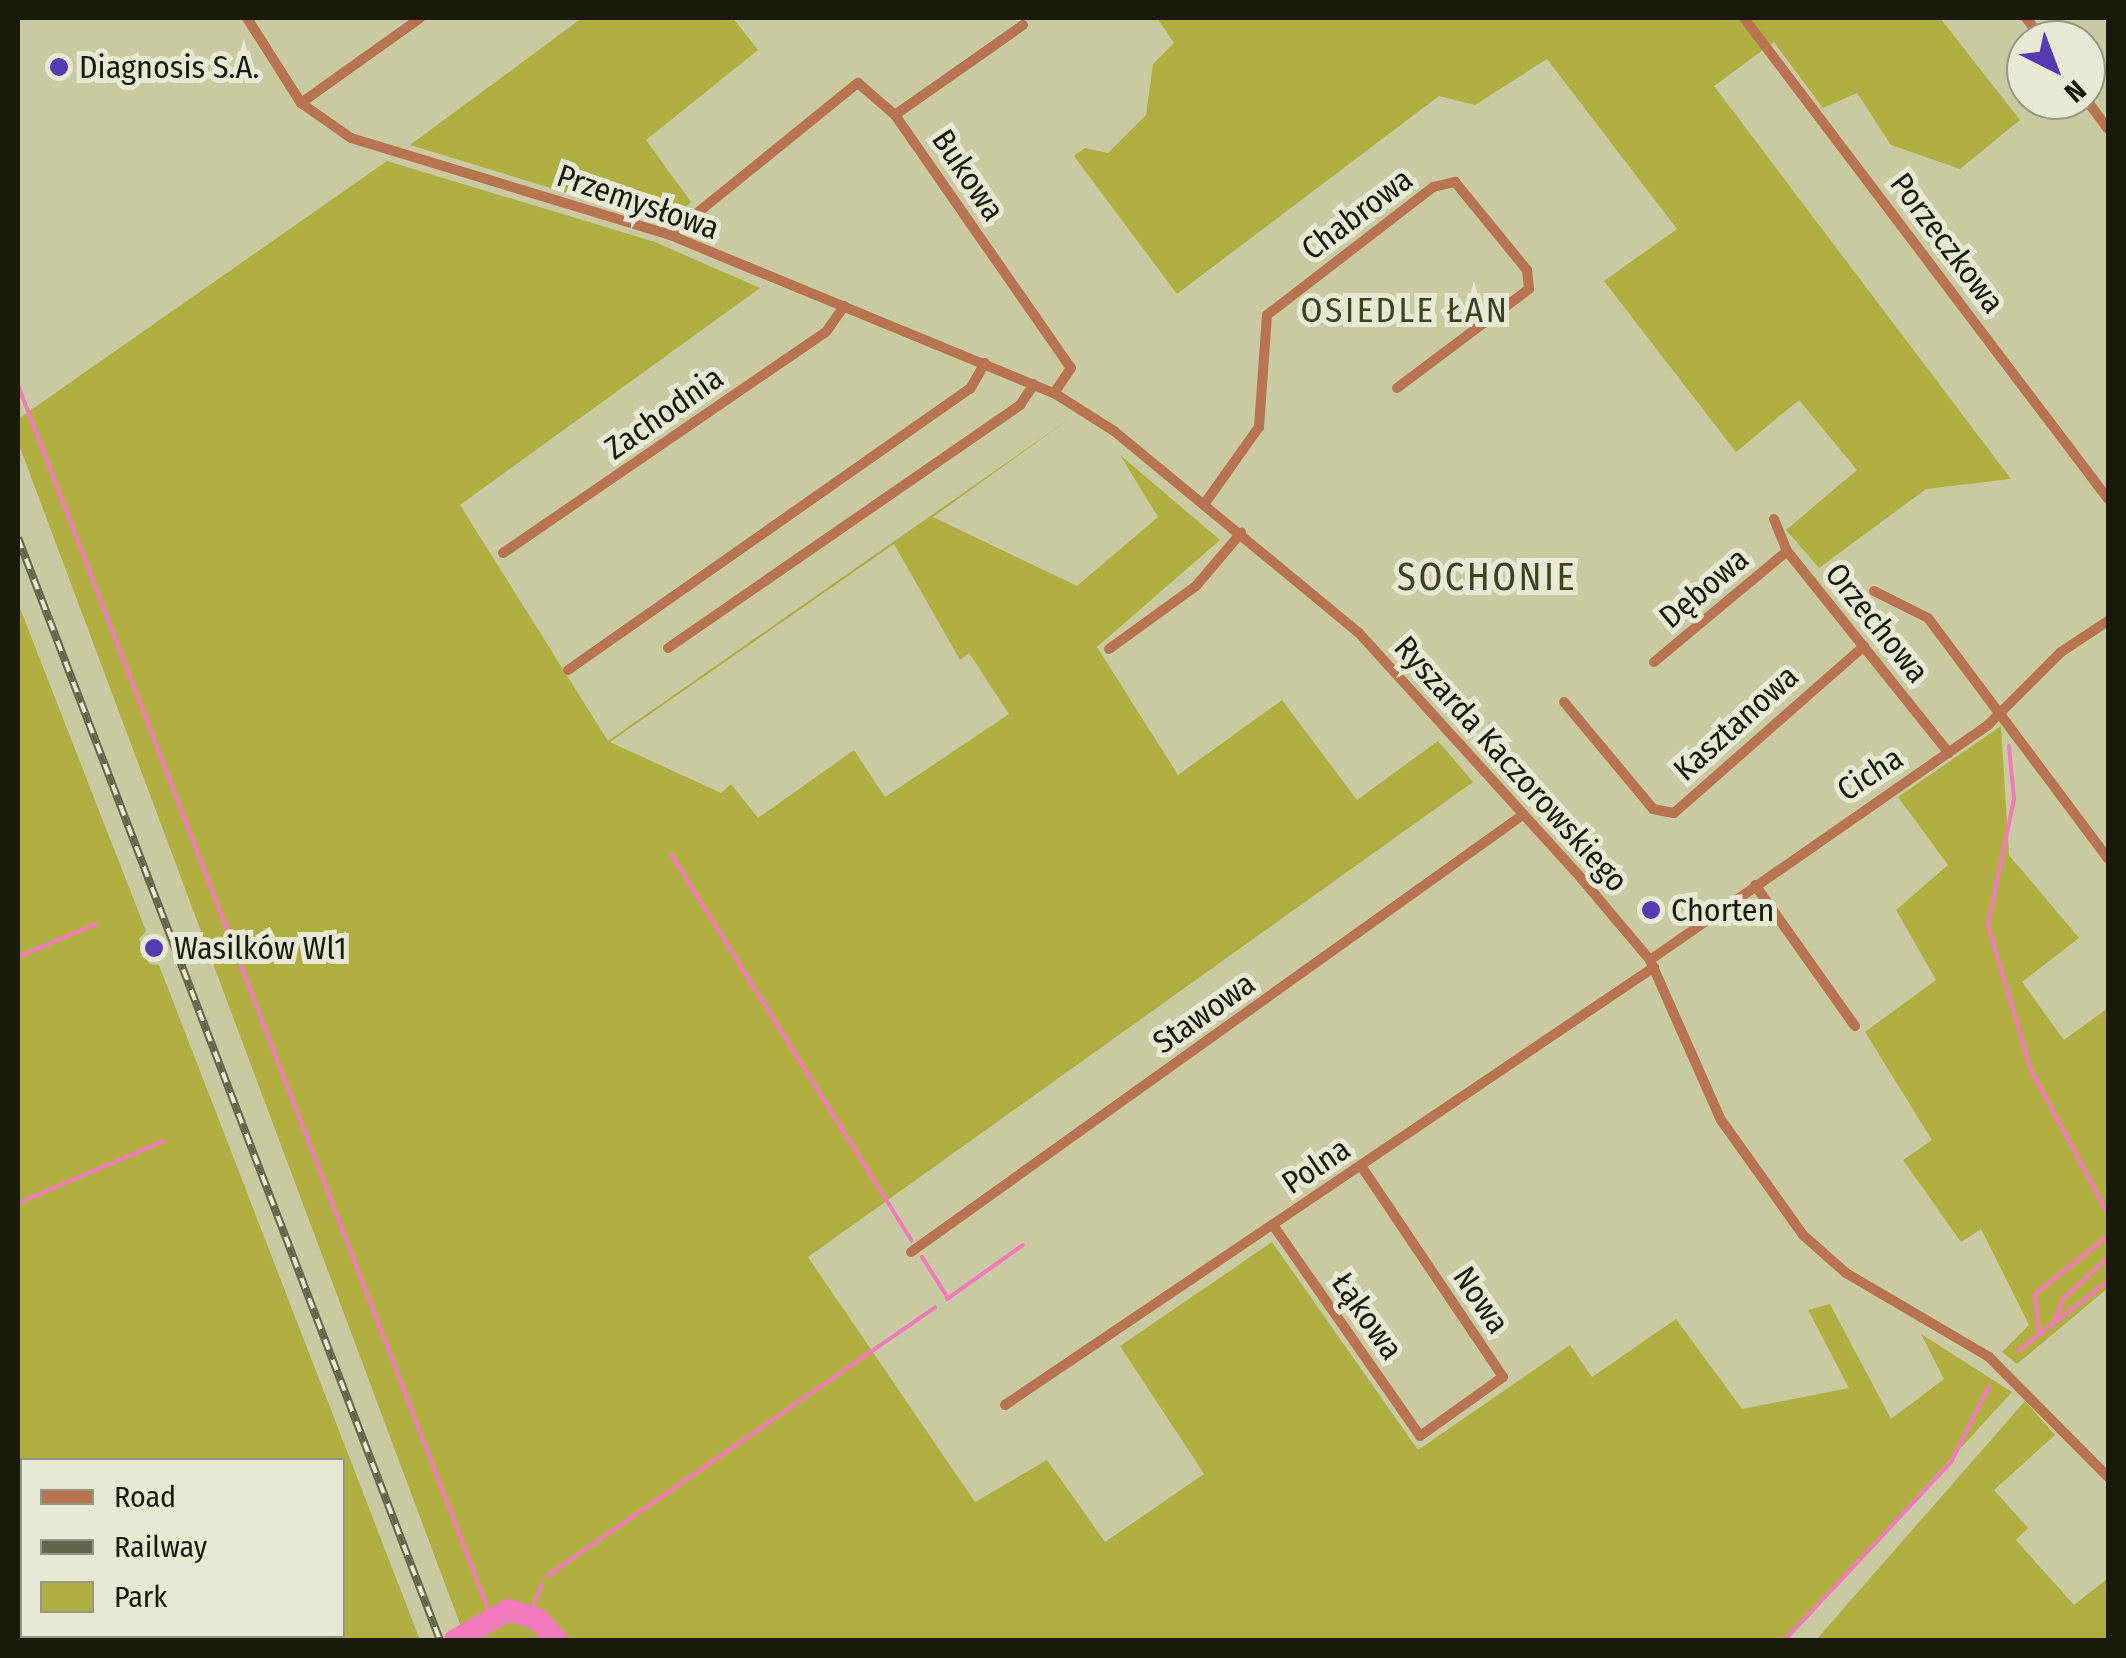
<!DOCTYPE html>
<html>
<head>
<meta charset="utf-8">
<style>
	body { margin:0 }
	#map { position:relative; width:2126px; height:1658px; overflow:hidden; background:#c9caa2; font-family:"Fira Sans Condensed",sans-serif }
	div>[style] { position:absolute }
	.green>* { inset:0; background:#b1ae41 }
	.stream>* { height:4px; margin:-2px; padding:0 2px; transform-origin:2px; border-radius:2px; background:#f17abb }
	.river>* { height:22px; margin:-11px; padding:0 11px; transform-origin:11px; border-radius:11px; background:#f17abb }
	.minor>* { height:10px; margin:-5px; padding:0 5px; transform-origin:5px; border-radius:5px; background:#b87450 }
	.rail>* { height:8px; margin-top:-4px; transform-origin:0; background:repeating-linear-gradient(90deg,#e8e9d5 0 11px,#64644b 0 22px); box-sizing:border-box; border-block:2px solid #64644b }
	.dots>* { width:28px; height:28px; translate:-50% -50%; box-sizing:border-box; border:5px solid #e8e9d5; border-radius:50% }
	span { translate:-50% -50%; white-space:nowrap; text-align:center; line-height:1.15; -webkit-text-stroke:10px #e8e9d5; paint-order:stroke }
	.poi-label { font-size:32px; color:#1a1a0b }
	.left { translate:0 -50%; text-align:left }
	.street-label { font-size:32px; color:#1a1a0b }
	.neighbourhood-label { font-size:35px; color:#42411e; letter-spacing:2.5px }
	.quarter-label { font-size:38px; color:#42411e; letter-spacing:2.5px }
	.frame { position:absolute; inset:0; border:20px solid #1a1a0b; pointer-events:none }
	.legend { position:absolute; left:20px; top:1458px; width:325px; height:180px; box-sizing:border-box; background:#e8e9d5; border:2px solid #969684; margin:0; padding:12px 18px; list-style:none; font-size:30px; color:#1a1a0b }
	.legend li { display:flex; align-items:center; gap:20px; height:50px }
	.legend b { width:50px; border:2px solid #969684 }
	.north { position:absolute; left:2006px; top:20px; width:100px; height:100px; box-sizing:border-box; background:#e8e9d5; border:2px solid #969684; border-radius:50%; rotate:138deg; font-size:28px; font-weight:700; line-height:40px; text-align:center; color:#1a1a0b }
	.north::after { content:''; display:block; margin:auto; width:35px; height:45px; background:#563ab2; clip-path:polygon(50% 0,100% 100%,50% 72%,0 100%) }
</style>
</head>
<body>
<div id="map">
	<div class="green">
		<div style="clip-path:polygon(582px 18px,733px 18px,758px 50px,646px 140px,691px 202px,669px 224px,410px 145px)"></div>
		<div style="clip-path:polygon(1157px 18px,1940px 18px,2020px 120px,1960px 169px,1891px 145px,1857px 93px,1823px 108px,1774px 42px,1714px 86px,2011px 479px,1926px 489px,1819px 568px,1786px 530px,1857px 470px,1799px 400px,1736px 452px,1604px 281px,1677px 229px,1547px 59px,1475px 105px,1439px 96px,1177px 294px,1074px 156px,1085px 148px,1108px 153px,1146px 115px,1153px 64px,1174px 43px)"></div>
		<div style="clip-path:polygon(evenodd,387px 161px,655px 242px,760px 288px,460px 505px,608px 741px,1072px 417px,933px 517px,1077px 586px,1158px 517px,1120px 455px,1220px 540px,1097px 647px,1178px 775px,1282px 700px,1357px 800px,1438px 741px,1473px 782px,808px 1257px,975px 1502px,1047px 1460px,1105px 1542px,1204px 1474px,1120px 1346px,1272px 1242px,1418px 1450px,1570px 1345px,1592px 1377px,1676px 1319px,1742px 1409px,1849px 1388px,1808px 1310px,1830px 1304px,1891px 1419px,1944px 1379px,1921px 1334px,2012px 1392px,1785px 1640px,466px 1640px,18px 442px,18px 419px,387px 161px,894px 544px,960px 660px,969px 653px,1009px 714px,885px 797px,854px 750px,758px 818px,731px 784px,721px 793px,610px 742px,894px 544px)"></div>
		<div style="clip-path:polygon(evenodd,18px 603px,146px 931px,139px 939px,149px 964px,159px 965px,420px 1640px,18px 1640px,18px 603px,22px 1460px,342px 1460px,342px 1636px,22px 1636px,22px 1460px)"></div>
		<div style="clip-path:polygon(2001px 726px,2009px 855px,2079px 938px,2022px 982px,2064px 1040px,2108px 1008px,2108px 1288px,2017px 1364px,2002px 1352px,2029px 1325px,1981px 1229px,1961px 1242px,1903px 1160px,1932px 1140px,1865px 1032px,1936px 980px,1896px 910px,1948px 865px,1898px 797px)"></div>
		<div style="clip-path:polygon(2025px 1401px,2055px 1435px,1994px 1490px,2028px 1528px,2016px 1540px,2074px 1605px,2108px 1578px,2108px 1639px,1816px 1640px)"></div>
	</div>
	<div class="stream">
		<div style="left:18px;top:385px;width:1325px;rotate:68.99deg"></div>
		<div style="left:2009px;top:746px;width:53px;rotate:84.6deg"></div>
		<div style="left:2014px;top:799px;width:129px;rotate:101.7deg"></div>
		<div style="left:1988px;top:925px;width:151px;rotate:73.5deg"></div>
		<div style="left:2031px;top:1070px;width:163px;rotate:61.9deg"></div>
		<div style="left:671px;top:854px;width:455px;rotate:58.1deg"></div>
		<div style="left:18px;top:957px;width:85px;rotate:-22.9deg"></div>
		<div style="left:18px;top:1203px;width:159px;rotate:-23deg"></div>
		<div style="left:922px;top:1257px;width:49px;rotate:57.6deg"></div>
		<div style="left:947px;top:1299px;width:93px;rotate:-35.4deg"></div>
		<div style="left:2054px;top:1323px;width:26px;rotate:-69deg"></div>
		<div style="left:2063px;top:1299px;width:61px;rotate:-42.3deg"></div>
		<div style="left:2039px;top:1335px;width:41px;rotate:-95.6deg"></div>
		<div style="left:2035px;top:1294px;width:93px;rotate:-38.5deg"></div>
		<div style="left:2019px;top:1350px;width:113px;rotate:-37.8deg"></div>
		<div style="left:547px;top:1576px;width:472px;rotate:-34.7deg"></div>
		<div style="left:529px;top:1615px;width:33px;rotate:-67deg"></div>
		<div style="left:1785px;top:1640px;width:243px;rotate:-47deg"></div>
		<div style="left:1951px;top:1462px;width:85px;rotate:-63.4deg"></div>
	</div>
	<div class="river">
		<div style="left:455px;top:1640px;width:62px;rotate:-29.1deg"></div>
		<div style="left:509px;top:1610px;width:29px;rotate:18deg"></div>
		<div style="left:537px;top:1619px;width:29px;rotate:46deg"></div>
	</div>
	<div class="minor">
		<div style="left:247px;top:18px;width:101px;rotate:57.6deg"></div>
		<div style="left:301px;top:103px;width:61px;rotate:35deg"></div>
		<div style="left:351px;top:138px;width:333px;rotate:16.9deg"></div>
		<div style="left:670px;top:235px;width:415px;rotate:22.4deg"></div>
		<div style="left:1054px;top:393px;width:71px;rotate:32.3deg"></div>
		<div style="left:1114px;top:431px;width:318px;rotate:39.5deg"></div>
		<div style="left:1359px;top:633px;width:331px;rotate:47.8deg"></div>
		<div style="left:1581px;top:878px;width:107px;rotate:49.9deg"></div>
		<div style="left:1650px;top:960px;width:175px;rotate:66.1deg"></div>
		<div style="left:1721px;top:1120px;width:141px;rotate:54.5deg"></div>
		<div style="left:1803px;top:1235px;width:57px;rotate:41.5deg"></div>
		<div style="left:1846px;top:1273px;width:166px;rotate:30.4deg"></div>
		<div style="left:1989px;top:1357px;width:169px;rotate:45.2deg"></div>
		<div style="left:1744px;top:18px;width:603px;rotate:52.88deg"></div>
		<div style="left:2026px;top:18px;width:28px;rotate:52deg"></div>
		<div style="left:1023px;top:25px;width:156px;rotate:144.9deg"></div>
		<div style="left:895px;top:115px;width:308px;rotate:55.2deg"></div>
		<div style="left:1071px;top:368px;width:30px;rotate:124deg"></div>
		<div style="left:2086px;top:99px;width:37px;rotate:54deg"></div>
		<div style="left:301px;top:103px;width:146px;rotate:-35.5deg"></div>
		<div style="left:670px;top:235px;width:242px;rotate:-39deg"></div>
		<div style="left:858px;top:83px;width:49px;rotate:40.9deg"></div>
		<div style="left:1205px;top:503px;width:93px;rotate:-54.6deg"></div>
		<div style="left:1259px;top:427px;width:112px;rotate:-85.9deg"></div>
		<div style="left:1267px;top:315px;width:210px;rotate:-37.6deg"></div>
		<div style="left:1433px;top:187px;width:23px;rotate:-13deg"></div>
		<div style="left:1455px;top:182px;width:114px;rotate:50.7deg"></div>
		<div style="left:1527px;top:270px;width:19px;rotate:84deg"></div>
		<div style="left:1529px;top:289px;width:165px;rotate:143.1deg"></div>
		<div style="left:1774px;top:519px;width:35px;rotate:68deg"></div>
		<div style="left:1787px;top:551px;width:259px;rotate:51.3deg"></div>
		<div style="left:503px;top:553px;width:391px;rotate:-34.4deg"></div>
		<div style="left:826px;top:332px;width:32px;rotate:-55deg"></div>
		<div style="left:1874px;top:591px;width:60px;rotate:26.6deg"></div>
		<div style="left:1928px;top:618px;width:301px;rotate:53.2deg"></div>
		<div style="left:668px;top:648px;width:428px;rotate:-34.6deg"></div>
		<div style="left:1020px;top:405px;width:25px;rotate:-56deg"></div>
		<div style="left:1109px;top:649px;width:107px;rotate:-35.9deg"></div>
		<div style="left:1196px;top:586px;width:70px;rotate:-49.7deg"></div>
		<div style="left:1654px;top:662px;width:173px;rotate:-39.8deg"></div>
		<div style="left:568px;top:670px;width:490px;rotate:-35deg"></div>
		<div style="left:970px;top:389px;width:30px;rotate:-60deg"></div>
		<div style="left:1564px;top:702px;width:139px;rotate:50.2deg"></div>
		<div style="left:1653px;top:809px;width:21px;rotate:11deg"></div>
		<div style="left:1674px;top:813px;width:253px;rotate:-41.3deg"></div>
		<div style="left:1755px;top:885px;width:173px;rotate:54.7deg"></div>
		<div style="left:1650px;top:960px;width:413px;rotate:-34.8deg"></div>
		<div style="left:1989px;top:724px;width:102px;rotate:-45deg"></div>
		<div style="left:2061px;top:652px;width:56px;rotate:-33.4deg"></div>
		<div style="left:1273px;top:1225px;width:257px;rotate:55.1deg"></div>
		<div style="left:1420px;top:1436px;width:102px;rotate:-35.4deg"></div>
		<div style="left:1503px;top:1377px;width:254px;rotate:-123.9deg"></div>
		<div style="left:911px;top:1252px;width:753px;rotate:-35.55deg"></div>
		<div style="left:1005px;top:1405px;width:783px;rotate:-34.01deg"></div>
	</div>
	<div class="rail">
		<div style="left:18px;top:538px;width:1180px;rotate:69.05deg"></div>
	</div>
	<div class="dots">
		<div style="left:59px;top:67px;background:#563ab2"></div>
		<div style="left:1651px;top:910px;background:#563ab2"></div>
		<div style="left:154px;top:948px;background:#563ab2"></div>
	</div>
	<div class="poi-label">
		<span class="left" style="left:79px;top:67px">Diagnosis S.A.</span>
		<span class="left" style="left:1671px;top:910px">Chorten</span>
		<span class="left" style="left:174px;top:948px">Wasilków Wl1</span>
	</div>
	<div class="street-label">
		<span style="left:968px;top:175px;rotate:56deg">Bukowa</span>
		<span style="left:638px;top:202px;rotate:19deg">Przemysłowa</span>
		<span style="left:1357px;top:214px;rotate:-37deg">Chabrowa</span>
		<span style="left:1947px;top:243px;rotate:53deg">Porzeczkowa</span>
		<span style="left:664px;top:413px;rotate:-35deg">Zachodnia</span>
		<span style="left:1704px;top:588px;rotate:-40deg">Dębowa</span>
		<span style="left:1877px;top:623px;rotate:51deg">Orzechowa</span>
		<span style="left:1736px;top:723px;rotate:-42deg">Kasztanowa</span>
		<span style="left:1511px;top:764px;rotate:48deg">Ryszarda Kaczorowskiego</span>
		<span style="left:1870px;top:774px;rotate:-33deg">Cicha</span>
		<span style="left:1204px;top:1013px;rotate:-35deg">Stawowa</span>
		<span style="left:1316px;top:1166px;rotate:-34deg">Polna</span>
		<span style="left:1481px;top:1300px;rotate:56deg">Nowa</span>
		<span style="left:1367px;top:1316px;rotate:55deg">Łąkowa</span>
	</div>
	<div class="neighbourhood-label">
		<span style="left:1405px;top:310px">OSIEDLE ŁAN</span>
	</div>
	<div class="quarter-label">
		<span style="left:1487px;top:578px">SOCHONIE</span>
	</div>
	<div class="frame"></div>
	<ul class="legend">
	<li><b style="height:12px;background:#b87450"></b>Road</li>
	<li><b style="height:12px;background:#64644b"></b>Railway</li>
	<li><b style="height:28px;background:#b1ae41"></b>Park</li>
	</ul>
	<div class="north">N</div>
</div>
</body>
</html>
